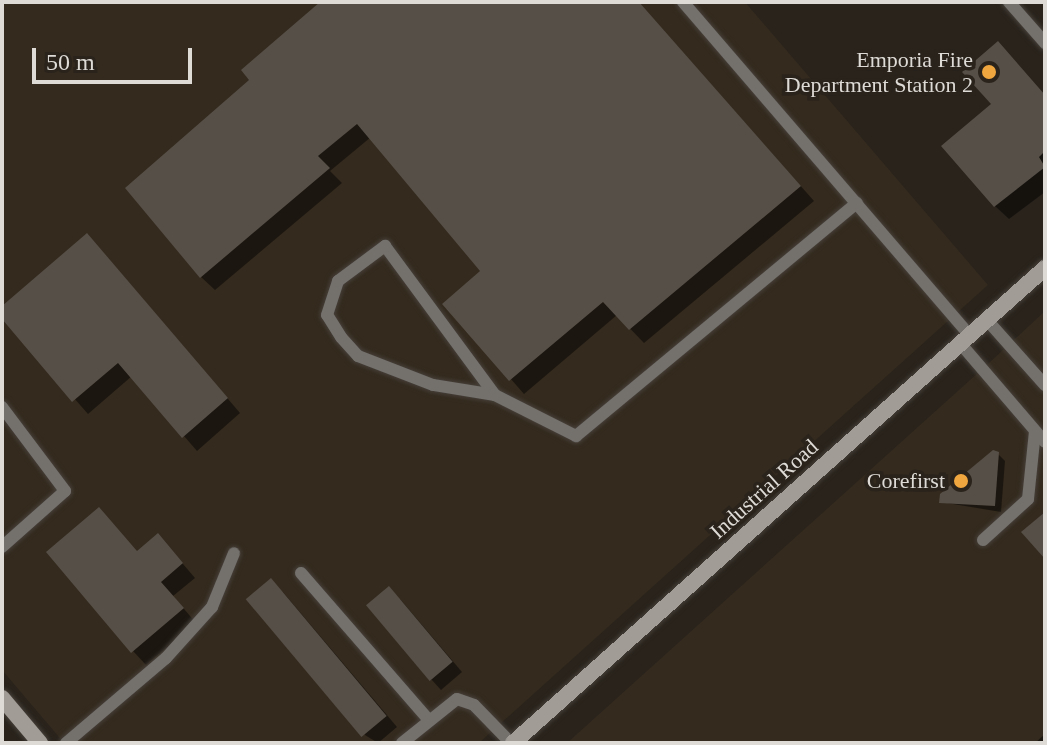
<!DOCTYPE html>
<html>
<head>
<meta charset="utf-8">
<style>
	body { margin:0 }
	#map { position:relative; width:1047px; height:745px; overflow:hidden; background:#29231c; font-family:Georgia,serif }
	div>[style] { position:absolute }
	.built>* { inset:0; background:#342a1e }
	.shadow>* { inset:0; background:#0007 }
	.building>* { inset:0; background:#564f47; transform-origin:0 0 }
	.roads { filter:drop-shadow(0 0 2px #46403a) drop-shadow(0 0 2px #46403a) }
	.service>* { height:12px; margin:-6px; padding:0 6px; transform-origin:6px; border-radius:6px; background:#74716d }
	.secondary>* { height:16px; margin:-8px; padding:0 8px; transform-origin:8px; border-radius:8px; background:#a19c96 }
	.dots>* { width:22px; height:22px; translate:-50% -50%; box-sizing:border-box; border:4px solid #29231c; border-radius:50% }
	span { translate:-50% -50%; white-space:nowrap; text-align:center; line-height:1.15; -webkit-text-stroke:7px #29231c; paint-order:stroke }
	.poi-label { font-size:22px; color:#dedad5 }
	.right { translate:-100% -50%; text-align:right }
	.street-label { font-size:22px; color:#dedad5 }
	.frame { position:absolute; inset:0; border:4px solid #dedad5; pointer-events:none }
	.scale { position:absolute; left:32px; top:48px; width:160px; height:36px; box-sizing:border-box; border:4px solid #dedad5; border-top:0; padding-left:10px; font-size:24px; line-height:28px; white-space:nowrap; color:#dedad5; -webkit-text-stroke:6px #29231c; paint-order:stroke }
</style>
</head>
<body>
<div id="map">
	<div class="built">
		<div style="clip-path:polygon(2px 2px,745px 2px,988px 285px,479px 743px,64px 743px,2px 670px)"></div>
		<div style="clip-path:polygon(1045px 311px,1045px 743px,567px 743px,990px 362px)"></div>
	</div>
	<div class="shadow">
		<div style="clip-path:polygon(324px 2px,638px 2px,814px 201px,644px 343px,617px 315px,524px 394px,445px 304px,483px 271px,371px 137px,330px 171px,342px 183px,215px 290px,201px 277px,252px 80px)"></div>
		<div style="clip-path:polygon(1045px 96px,1045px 192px,1009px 219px,995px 206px,994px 105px)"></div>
		<div style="clip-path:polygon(101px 250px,240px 413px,197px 451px,132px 376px,88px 414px,2px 316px,2px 309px)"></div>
		<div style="clip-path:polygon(999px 455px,1005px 461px,1001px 512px,941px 502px)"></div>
		<div style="clip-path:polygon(171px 550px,195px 578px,173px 596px,196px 623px,146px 665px,133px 651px)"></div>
		<div style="clip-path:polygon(282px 591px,397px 727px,378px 743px,365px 735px)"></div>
		<div style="clip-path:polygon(400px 599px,462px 672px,441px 690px,431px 679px)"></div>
		<div style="clip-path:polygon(1045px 734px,1045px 743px,1035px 743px)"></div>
	</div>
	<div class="building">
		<div style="clip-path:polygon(320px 2px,639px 2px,801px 186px,629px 330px,603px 302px,509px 381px,442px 304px,480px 271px,357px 124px,318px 156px,330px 168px,200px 278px,125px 188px,249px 80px,241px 70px)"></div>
		<div style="clip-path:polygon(998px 41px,1045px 95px,1045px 151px,1039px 157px,1045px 167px,994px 207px,941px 146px,991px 104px,962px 72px)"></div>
		<div style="clip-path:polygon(87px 233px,228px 398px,182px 438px,118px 363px,72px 402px,2px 319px,2px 306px)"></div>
		<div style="clip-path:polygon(993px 450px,999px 452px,995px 506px,939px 503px,940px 494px)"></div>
		<div style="clip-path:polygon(99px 507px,137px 551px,158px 533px,183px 563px,161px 582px,184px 608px,131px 653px,46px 552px)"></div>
		<div style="clip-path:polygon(1045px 512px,1045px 559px,1021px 532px)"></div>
		<div style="left:271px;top:578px;width:180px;height:33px;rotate:50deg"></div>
		<div style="left:389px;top:586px;width:99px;height:30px;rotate:50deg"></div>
	</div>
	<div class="roads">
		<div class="service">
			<div style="left:683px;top:2px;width:439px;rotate:49.3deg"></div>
			<div style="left:1009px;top:2px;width:55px;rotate:48.7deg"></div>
			<div style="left:385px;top:246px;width:185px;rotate:53.6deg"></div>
			<div style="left:495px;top:395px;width:63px;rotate:-170.8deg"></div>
			<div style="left:433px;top:385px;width:80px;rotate:-158.9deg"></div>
			<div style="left:358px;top:356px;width:25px;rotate:-132deg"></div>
			<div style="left:341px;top:337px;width:26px;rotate:-122deg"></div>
			<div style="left:327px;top:315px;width:36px;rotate:-72deg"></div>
			<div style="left:338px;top:281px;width:59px;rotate:-36.7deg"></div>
			<div style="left:987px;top:320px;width:87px;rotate:48.3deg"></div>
			<div style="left:960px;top:343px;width:130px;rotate:49.4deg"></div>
			<div style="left:495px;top:395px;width:91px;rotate:26.8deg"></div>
			<div style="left:576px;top:436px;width:365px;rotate:-39.7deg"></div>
			<div style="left:2px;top:407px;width:105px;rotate:53.1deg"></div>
			<div style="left:65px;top:491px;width:84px;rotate:138.4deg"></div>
			<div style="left:983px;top:540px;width:61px;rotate:-42.3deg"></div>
			<div style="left:1028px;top:499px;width:68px;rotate:-84.1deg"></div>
			<div style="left:301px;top:573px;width:195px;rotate:49deg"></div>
			<div style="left:66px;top:743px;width:131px;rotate:-40.4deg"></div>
			<div style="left:166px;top:658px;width:69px;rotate:-48deg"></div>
			<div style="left:212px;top:607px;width:58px;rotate:-67.8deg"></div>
			<div style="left:402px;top:743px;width:70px;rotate:-38.7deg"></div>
			<div style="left:457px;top:699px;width:18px;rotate:19deg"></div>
			<div style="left:474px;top:705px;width:53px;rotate:45.8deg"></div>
		</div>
		<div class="secondary">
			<div style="left:2px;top:698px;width:59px;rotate:49.8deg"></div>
			<div style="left:513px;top:743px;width:713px;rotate:-41.76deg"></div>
		</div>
	</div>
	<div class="dots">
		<div style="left:989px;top:72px;background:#f0a63e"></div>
		<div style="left:961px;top:481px;background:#f0a63e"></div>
	</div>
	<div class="poi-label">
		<span class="right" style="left:973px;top:72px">Emporia Fire<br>Department Station 2</span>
		<span class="right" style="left:945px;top:481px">Corefirst</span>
	</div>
	<div class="street-label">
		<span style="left:764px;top:489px;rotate:-42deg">Industrial Road</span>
	</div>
	<div class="frame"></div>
	<div class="scale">50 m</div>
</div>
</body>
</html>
